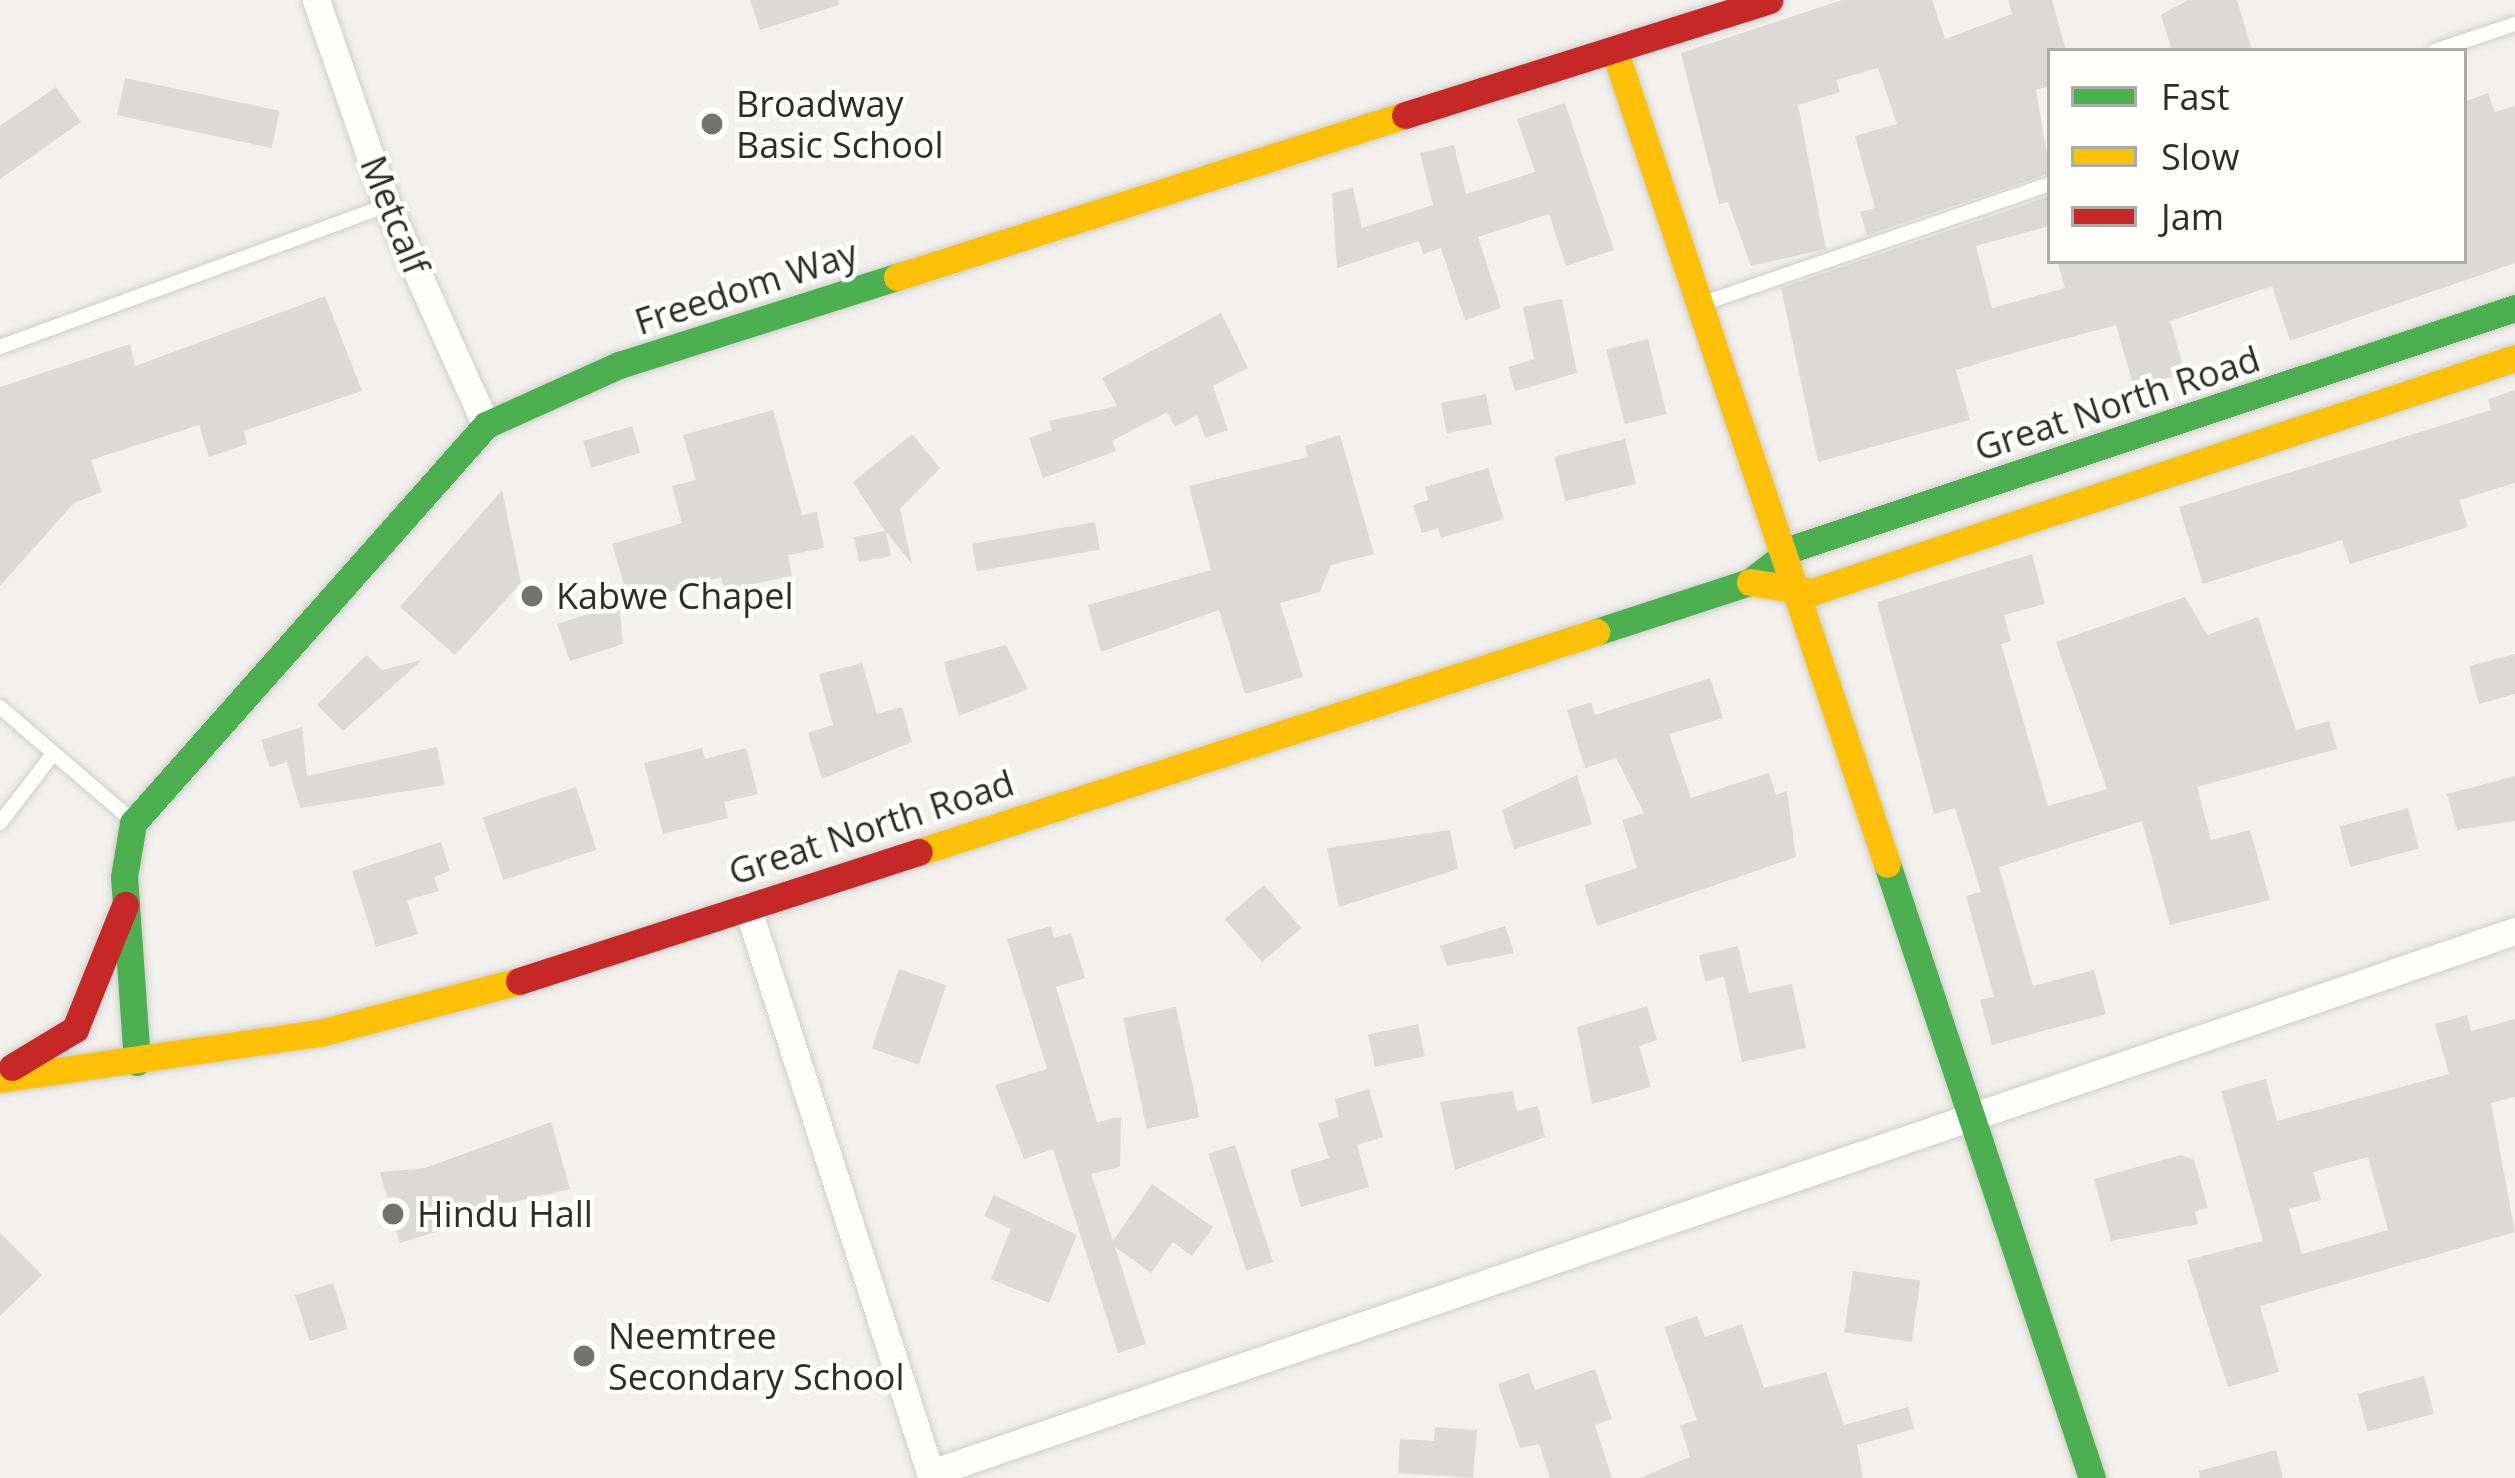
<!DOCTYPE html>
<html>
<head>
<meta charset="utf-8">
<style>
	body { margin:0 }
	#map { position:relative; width:2515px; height:1478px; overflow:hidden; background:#f2f1ed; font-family:"Open Sans",sans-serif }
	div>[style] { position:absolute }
	.building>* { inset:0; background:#dcdad8; transform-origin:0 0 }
	.roads { filter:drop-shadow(0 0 3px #d0cfcc) drop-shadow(0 0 3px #d0cfcc) }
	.lane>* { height:14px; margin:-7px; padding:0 7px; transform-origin:7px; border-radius:7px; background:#fdfdfc }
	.street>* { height:27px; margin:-13.5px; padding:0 13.5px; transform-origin:13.5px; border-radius:13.5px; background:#fdfdfc }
	.fast>* { height:27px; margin:-13.5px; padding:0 13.5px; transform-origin:13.5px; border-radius:13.5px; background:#4caf50 }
	.slow>* { height:27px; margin:-13.5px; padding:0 13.5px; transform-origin:13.5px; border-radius:13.5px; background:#ffc107 }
	.jam>* { height:27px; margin:-13.5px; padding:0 13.5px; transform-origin:13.5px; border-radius:13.5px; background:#c62828 }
	.dots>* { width:33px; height:33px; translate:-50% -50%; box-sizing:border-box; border:6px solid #fffffe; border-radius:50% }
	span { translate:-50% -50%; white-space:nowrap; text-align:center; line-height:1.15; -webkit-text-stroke:9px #fffffe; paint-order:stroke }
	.poi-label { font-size:36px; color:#2d2d2b }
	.left { translate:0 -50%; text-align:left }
	.street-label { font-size:36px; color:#2d2d2b }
	.legend { position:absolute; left:2047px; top:48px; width:420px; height:216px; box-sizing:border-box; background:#fffffe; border:3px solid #ababaa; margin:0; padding:15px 21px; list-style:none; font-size:36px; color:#2d2d2b }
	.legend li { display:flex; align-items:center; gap:24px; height:60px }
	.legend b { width:60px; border:3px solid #ababaa }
</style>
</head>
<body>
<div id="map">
	<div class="building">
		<div style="clip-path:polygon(750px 0,838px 0,839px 5px,760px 30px)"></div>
		<div style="clip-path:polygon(1842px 0,1932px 0,1945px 39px,2012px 14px,2008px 0,2052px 0,2066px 51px,2050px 51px,2050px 86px,2036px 90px,2050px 173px,1867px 235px,1860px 212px,1875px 208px,1855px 136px,1897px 124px,1878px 68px,1836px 80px,1840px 92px,1798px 105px,1826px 249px,1751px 266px,1728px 202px,1719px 204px,1681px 53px)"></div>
		<div style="clip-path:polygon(2188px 0,2237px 0,2252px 51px,2172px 51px,2161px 15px)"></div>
		<div style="left:125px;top:78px;width:158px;height:38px;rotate:12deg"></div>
		<div style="clip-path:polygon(56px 87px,81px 122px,0 179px,0 126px)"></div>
		<div style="clip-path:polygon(2488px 93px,2495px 112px,2515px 106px,2515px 263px,2290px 341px,2272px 286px,2170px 321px,2185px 373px,2134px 388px,2116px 325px,2013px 353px,1956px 370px,1970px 420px,1818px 462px,1781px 288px,2050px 196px,2050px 226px,1976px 246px,1992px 308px,2065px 288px,2057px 261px,2464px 261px,2464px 102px)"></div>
		<div style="clip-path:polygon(1565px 103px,1614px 250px,1566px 266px,1549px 214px,1478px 237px,1501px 308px,1465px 320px,1441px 248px,1423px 254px,1419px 241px,1337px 268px,1332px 193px,1353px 188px,1362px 228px,1433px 205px,1420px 153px,1454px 145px,1466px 194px,1535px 172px,1517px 119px)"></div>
		<div style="clip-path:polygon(325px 296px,362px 391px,244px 431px,247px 444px,209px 457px,199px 425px,91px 460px,102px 492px,74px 503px,0 586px,0 387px,130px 344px,135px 366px)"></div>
		<div style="clip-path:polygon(1562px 299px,1577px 373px,1515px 391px,1508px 367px,1534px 359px,1523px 307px)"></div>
		<div style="clip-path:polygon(1221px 313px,1248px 368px,1213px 386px,1228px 430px,1205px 438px,1197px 415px,1175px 427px,1167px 412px,1112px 441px,1116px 451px,1043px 478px,1029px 438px,1052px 430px,1049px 421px,1117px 406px,1102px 378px)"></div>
		<div style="left:1648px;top:339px;width:77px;height:43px;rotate:76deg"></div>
		<div style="clip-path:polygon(2515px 390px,2515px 483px,2459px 500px,2468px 527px,2350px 564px,2342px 540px,2203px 584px,2179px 507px,2491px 410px,2488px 399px)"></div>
		<div style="left:1486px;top:394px;width:31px;height:46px;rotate:79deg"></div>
		<div style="clip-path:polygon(773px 410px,802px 515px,817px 512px,824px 548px,788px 555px,792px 576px,724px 590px,721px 577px,630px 604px,612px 544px,682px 523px,672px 486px,696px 480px,683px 435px)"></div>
		<div style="left:632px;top:426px;width:28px;height:51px;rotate:73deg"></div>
		<div style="clip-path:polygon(912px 434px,940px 468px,900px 509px,912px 564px,886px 532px,891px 556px,859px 562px,854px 537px,885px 531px,853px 482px)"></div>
		<div style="clip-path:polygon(1340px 435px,1374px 554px,1331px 565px,1320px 592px,1280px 603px,1303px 677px,1245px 694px,1219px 610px,1101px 652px,1088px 605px,1211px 570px,1189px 486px,1308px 457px,1305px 446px)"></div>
		<div style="left:1625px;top:439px;width:46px;height:73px;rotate:76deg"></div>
		<div style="clip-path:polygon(1488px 468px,1504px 519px,1441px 538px,1438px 528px,1422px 533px,1413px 505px,1428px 500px,1425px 487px)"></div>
		<div style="clip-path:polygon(502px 490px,521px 583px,455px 655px,400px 607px)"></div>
		<div style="left:1095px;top:522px;width:28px;height:125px;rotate:80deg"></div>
		<div style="clip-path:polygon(2032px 554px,2045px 604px,2004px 615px,2011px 641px,2001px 644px,2048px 806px,2107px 789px,2056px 642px,2185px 597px,2207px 635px,2258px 617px,2296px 730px,2329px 721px,2337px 749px,2197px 787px,2211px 840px,2250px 830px,2270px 900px,2170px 925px,2142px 821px,1999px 867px,2033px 986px,2094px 970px,2106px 1014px,1992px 1045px,1980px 1000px,1994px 997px,1966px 896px,1981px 892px,1955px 808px,1934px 814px,1877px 602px)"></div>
		<div style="clip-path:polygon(619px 604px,623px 644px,570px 661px,557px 624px)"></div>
		<div style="clip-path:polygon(1006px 645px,1028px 689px,959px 716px,944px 662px)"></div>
		<div style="clip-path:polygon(2515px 654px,2515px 694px,2479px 704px,2469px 666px)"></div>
		<div style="clip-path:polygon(366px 655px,382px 670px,422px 660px,343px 731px,317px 705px)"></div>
		<div style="clip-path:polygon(862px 663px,877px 714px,902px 707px,912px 742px,822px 779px,808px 733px,833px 725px,819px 674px)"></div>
		<div style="clip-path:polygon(1710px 678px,1723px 718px,1669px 734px,1691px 798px,1769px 773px,1776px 795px,1787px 791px,1796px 857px,1597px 926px,1584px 885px,1637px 868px,1622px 820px,1644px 813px,1616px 758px,1585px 768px,1567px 710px,1591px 702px,1595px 715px)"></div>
		<div style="clip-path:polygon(302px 727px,307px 776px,437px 747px,445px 785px,300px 808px,287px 762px,270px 767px,261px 740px)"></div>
		<div style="clip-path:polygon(702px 748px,705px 759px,746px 748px,758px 794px,724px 802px,728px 818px,663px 834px,644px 763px)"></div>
		<div style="clip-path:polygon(1577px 775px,1592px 824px,1514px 849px,1502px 810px)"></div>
		<div style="clip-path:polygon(2515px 776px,2515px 821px,2457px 830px,2447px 794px)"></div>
		<div style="left:576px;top:787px;width:66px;height:98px;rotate:72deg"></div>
		<div style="left:2408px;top:808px;width:42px;height:71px;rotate:75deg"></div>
		<div style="clip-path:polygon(1450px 830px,1458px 869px,1339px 907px,1327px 848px)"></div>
		<div style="clip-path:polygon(441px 842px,450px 871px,434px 877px,439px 891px,407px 900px,418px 934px,376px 947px,352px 871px)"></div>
		<div style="left:1264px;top:885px;width:57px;height:52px;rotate:49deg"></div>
		<div style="clip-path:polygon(1051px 926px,1054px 938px,1071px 933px,1085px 978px,1056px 987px,1097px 1122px,1121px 1117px,1120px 1167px,1091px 1174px,1113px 1241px,1152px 1184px,1213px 1227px,1192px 1256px,1173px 1242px,1151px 1273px,1115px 1247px,1146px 1344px,1118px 1353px,1053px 1149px,1024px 1159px,995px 1085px,1047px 1069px,1007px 939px)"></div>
		<div style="clip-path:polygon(1505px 926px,1514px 953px,1447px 966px,1440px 946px)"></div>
		<div style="clip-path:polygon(1738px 946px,1749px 993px,1792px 984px,1806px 1048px,1742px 1062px,1724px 977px,1705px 981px,1699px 955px)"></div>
		<div style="left:899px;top:969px;width:50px;height:84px;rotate:19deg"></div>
		<div style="clip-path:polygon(1647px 1006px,1657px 1040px,1639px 1046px,1651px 1087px,1592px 1104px,1577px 1027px)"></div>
		<div style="left:1176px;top:1007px;width:113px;height:54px;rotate:78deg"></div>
		<div style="clip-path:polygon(evenodd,2467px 1015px,2471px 1031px,2515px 1019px,2515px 1097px,2491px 1103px,2515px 1232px,2260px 1306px,2279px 1372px,2228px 1387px,2187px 1260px,2263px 1241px,2221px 1091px,2266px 1079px,2277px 1121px,2449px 1074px,2435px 1024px,2467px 1015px,2368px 1157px,2388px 1230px,2302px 1254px,2289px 1209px,2321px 1200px,2313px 1172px,2368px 1157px)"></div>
		<div style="left:1418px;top:1024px;width:33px;height:51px;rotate:78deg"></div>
		<div style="clip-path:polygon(1369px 1089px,1383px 1137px,1357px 1145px,1369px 1187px,1301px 1207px,1290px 1170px,1329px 1158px,1318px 1123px,1339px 1117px,1335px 1099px)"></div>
		<div style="clip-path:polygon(1513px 1091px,1517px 1111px,1538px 1106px,1545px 1137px,1455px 1170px,1440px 1102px)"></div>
		<div style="clip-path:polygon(551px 1122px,570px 1189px,439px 1219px,442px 1230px,400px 1243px,380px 1172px,425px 1168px)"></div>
		<div style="left:1235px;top:1145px;width:123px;height:28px;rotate:72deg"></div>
		<div style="clip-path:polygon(2181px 1155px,2194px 1160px,2208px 1208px,2195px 1211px,2198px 1224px,2111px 1241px,2094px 1179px)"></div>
		<div style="clip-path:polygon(994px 1195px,1077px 1235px,1049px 1303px,991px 1279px,1011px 1229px,984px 1216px)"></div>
		<div style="clip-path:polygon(0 1233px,42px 1275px,0 1316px)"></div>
		<div style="left:1853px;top:1271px;width:68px;height:62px;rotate:8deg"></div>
		<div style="left:333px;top:1283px;width:48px;height:40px;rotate:72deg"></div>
		<div style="clip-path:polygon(1697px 1316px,1705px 1337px,1742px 1324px,1764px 1388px,1826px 1372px,1844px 1425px,1908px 1407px,1914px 1429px,1857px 1445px,1863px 1478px,1640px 1478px,1690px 1457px,1680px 1425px,1697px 1420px,1664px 1327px)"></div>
		<div style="clip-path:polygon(1595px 1369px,1612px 1419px,1595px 1425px,1612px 1478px,1550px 1478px,1539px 1444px,1520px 1448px,1498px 1384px,1529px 1373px,1535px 1390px)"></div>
		<div style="left:2424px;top:1376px;width:39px;height:69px;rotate:75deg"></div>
		<div style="clip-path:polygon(1435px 1427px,1477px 1430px,1473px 1478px,1398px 1473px,1400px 1439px,1434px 1441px)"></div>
		<div style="clip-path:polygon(2276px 1450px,2283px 1478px,2200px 1478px,2199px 1471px)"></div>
	</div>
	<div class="roads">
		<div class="lane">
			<div style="left:2435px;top:51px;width:84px;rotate:-18.6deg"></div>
			<div style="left:1704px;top:303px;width:366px;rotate:-19deg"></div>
			<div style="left:0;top:347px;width:412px;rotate:-20.1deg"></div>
			<div style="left:0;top:707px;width:172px;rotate:40.7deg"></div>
			<div style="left:0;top:823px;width:87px;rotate:-52.5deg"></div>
		</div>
		<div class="street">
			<div style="left:316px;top:0;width:217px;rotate:70.9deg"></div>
			<div style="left:387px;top:205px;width:241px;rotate:65.8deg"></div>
			<div style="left:747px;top:906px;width:601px;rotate:72.08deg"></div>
			<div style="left:931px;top:1473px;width:1674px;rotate:-18.89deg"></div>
		</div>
		<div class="fast">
			<div style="left:1596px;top:632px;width:162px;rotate:-18deg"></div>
			<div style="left:1750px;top:582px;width:56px;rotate:-37.7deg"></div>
			<div style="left:1794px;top:548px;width:760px;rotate:-18.41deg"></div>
			<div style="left:1887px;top:864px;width:647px;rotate:71.54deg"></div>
			<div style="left:137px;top:1062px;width:185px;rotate:-94deg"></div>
			<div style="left:124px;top:877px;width:55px;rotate:-80.5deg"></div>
			<div style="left:133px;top:823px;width:532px;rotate:-48.43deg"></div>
			<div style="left:486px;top:425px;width:146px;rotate:-24.3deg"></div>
			<div style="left:619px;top:365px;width:292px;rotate:-17.6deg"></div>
		</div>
		<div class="slow">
			<div style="left:1615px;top:52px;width:856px;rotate:71.48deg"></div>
			<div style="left:897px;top:277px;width:533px;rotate:-17.69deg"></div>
			<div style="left:1750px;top:582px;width:63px;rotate:9.2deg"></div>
			<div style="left:1812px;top:592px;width:741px;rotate:-18.41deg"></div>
			<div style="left:919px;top:852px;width:712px;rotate:-18deg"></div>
			<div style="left:0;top:1079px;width:323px;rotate:-8.2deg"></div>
			<div style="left:320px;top:1033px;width:206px;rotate:-14.6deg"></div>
		</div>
		<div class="jam">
			<div style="left:1405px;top:115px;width:382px;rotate:-17.5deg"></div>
			<div style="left:519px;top:981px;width:420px;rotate:-17.9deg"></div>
			<div style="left:12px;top:1067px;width:74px;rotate:-31.1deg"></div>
			<div style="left:75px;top:1029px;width:134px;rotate:-68deg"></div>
		</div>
	</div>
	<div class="dots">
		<div style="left:712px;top:124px;background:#72726f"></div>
		<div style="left:532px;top:596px;background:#72726f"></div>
		<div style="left:393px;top:1214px;background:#72726f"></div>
		<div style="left:584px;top:1356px;background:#72726f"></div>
	</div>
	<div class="poi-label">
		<span class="left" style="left:736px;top:124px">Broadway<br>Basic School</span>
		<span class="left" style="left:556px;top:596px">Kabwe Chapel</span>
		<span class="left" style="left:417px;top:1214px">Hindu Hall</span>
		<span class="left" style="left:608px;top:1356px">Neemtree<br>Secondary School</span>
	</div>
	<div class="street-label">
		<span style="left:395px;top:215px;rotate:68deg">Metcalf</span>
		<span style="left:746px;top:287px;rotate:-18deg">Freedom Way</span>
		<span style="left:2117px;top:403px;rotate:-18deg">Great North Road</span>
		<span style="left:871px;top:827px;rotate:-18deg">Great North Road</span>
	</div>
	<ul class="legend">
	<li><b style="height:15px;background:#4caf50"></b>Fast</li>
	<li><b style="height:15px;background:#ffc107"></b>Slow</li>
	<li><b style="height:15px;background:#c62828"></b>Jam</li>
	</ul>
</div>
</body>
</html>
